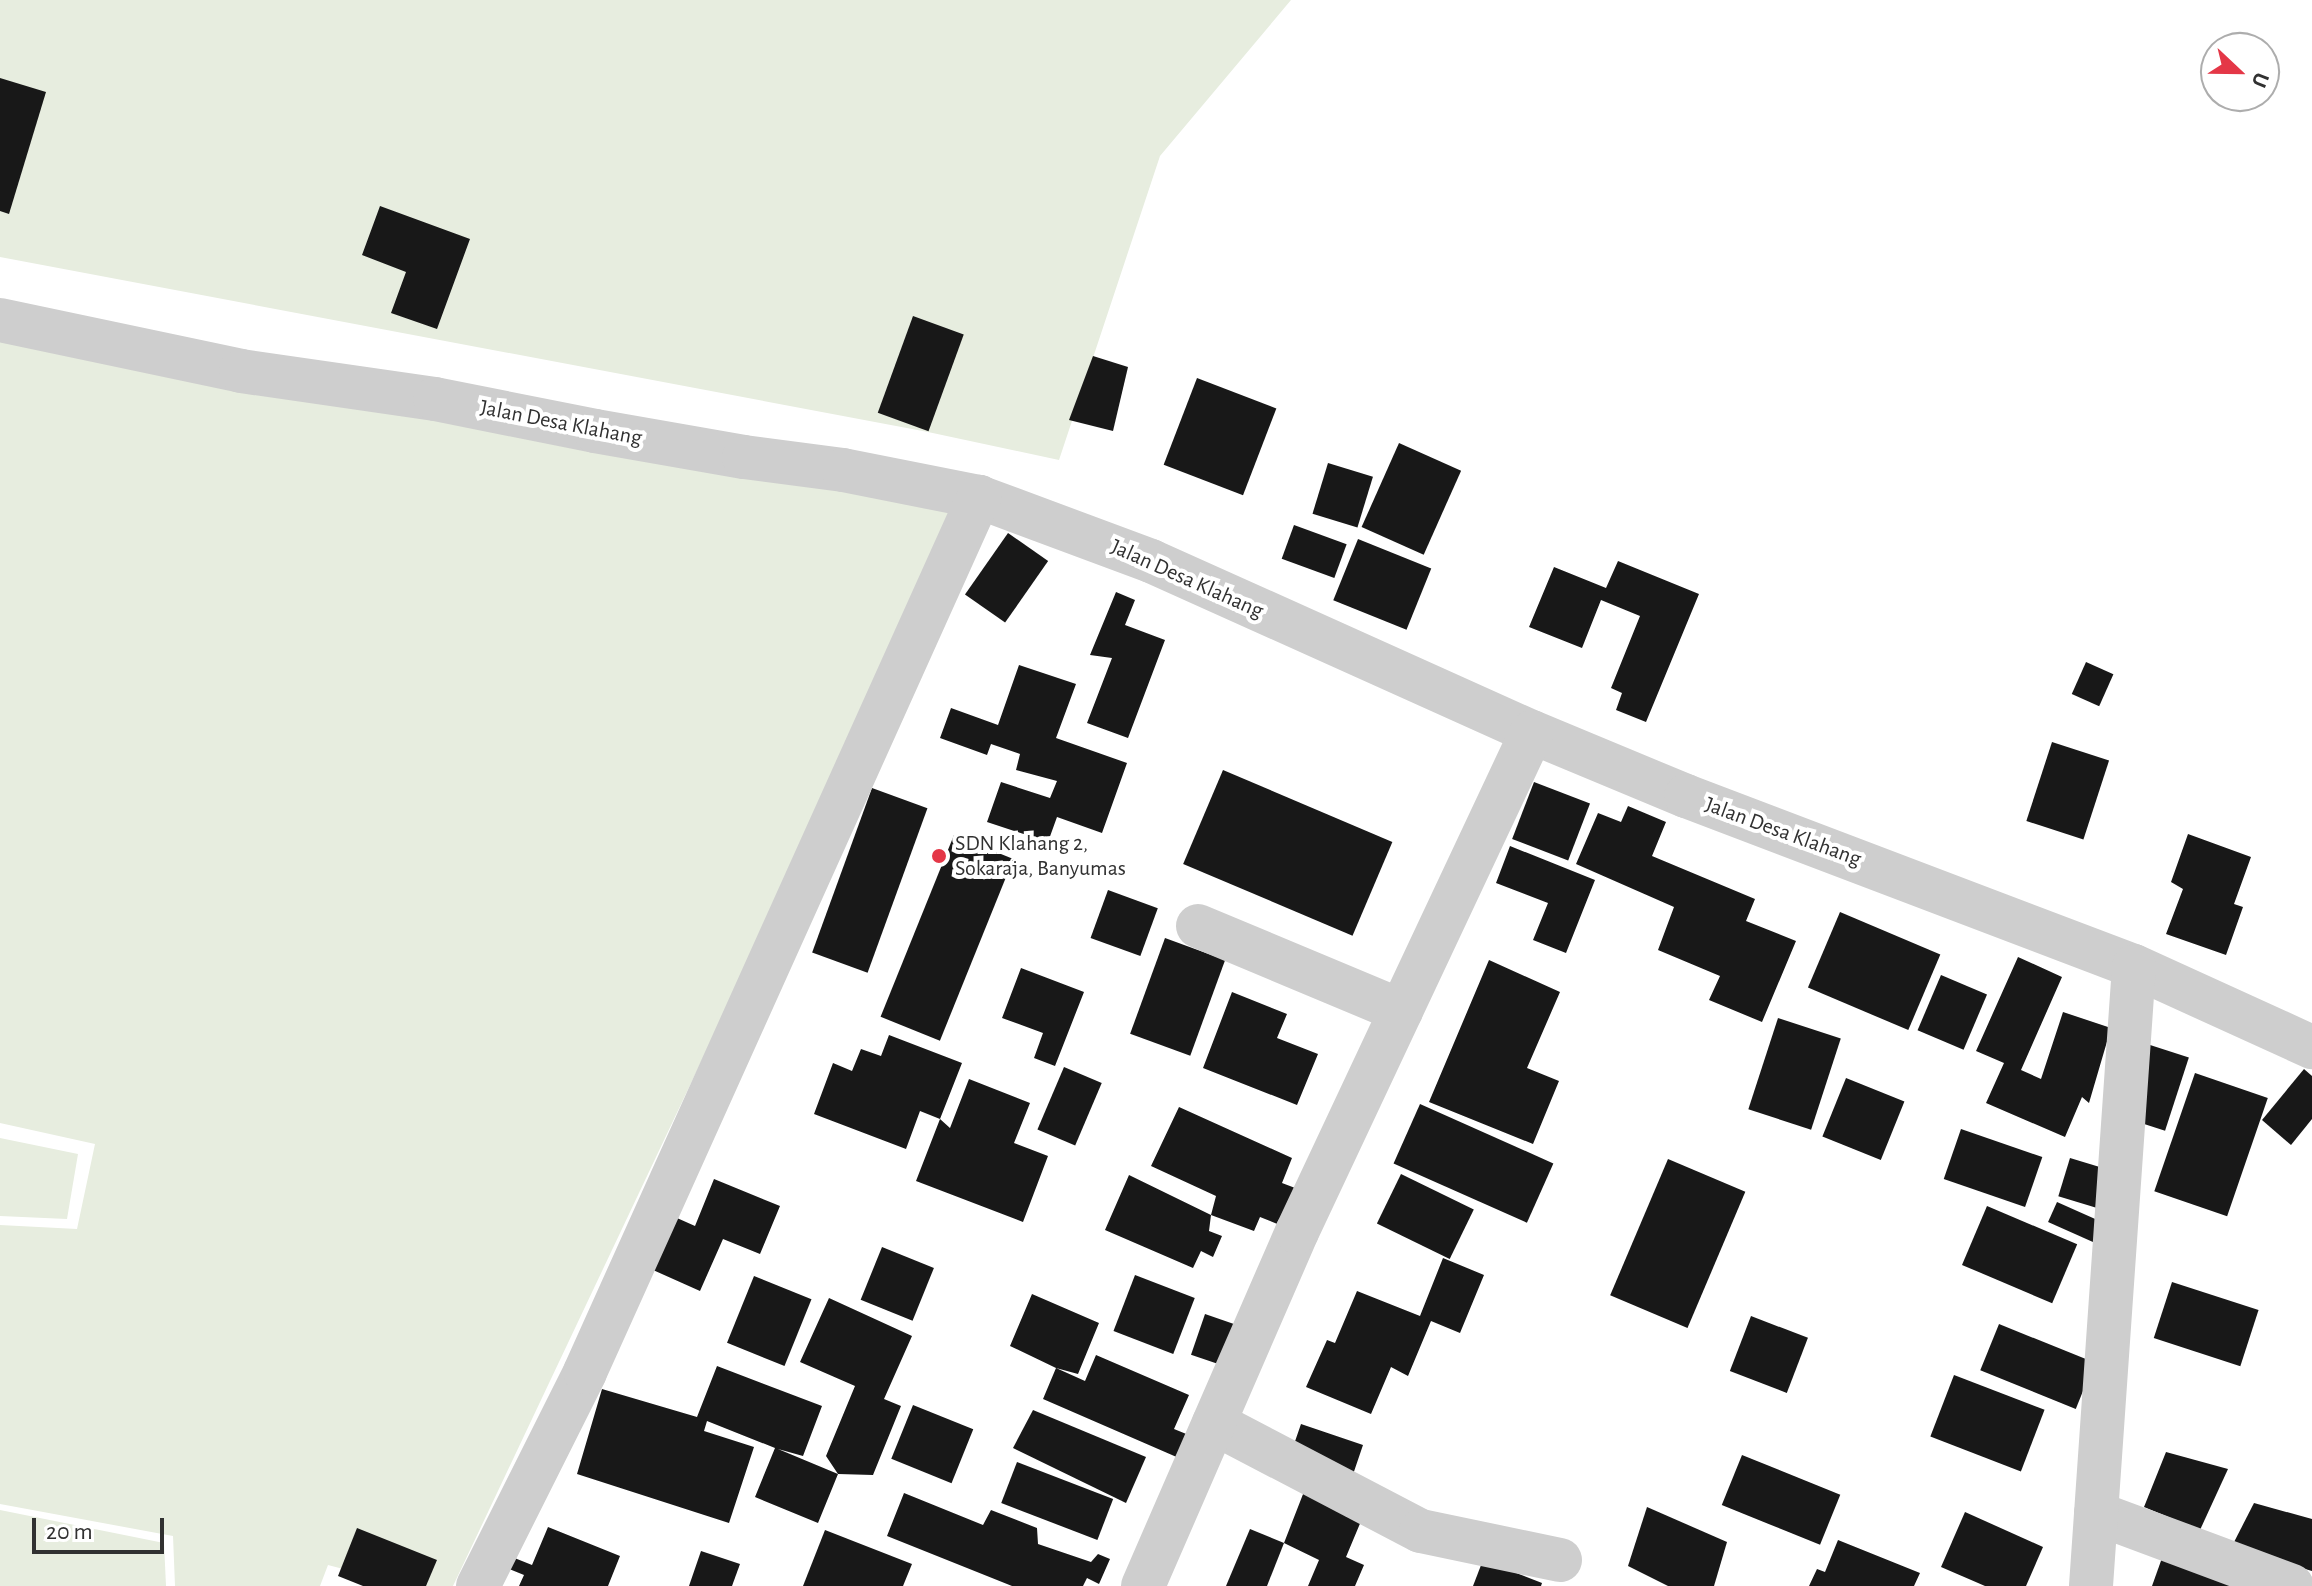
<!DOCTYPE html>
<html>
<head>
<meta charset="utf-8">
<style>
	body { margin:0 }
	#map { position:relative; width:2312px; height:1586px; overflow:hidden; background:#fff; font-family:"Alegreya Sans",sans-serif }
	div>[style] { position:absolute }
	.green>* { inset:0; background:#e7eddf }
	.building>* { inset:0; background:#181818; transform-origin:0 0 }
	.minor>* { height:44px; margin:-22px; padding:0 22px; transform-origin:22px; border-radius:22px; background:#cecece }
	.dots>* { width:22px; height:22px; translate:-50% -50%; box-sizing:border-box; border:4px solid #fff; border-radius:50% }
	span { translate:-50% -50%; white-space:nowrap; text-align:center; line-height:1.15; -webkit-text-stroke:8px #fff; paint-order:stroke }
	.street-label { font-size:22px; color:#313131 }
	.poi-label { font-size:22px; color:#313131 }
	.left { translate:0 -50%; text-align:left }
	.north { position:absolute; left:2200px; top:32px; width:80px; height:80px; box-sizing:border-box; background:#fff; border:2px solid #adadad; border-radius:50%; rotate:112deg; font-size:22px; font-weight:700; line-height:32px; text-align:center; color:#313131 }
	.north::after { content:''; display:block; margin:auto; width:28px; height:36px; background:#e43747; clip-path:polygon(50% 0,100% 100%,50% 72%,0 100%) }
	.scale { position:absolute; left:32px; top:1518px; width:132px; height:36px; box-sizing:border-box; border:4px solid #313131; border-top:0; padding-left:10px; font-size:24px; line-height:28px; white-space:nowrap; color:#313131; -webkit-text-stroke:6px #fff; paint-order:stroke }
</style>
</head>
<body>
<div id="map">
	<div class="green">
		<div style="clip-path:polygon(0 0,1291px 0,1160px 156px,1059px 460px,928px 432px,0 257px)"></div>
		<div style="clip-path:polygon(0 337px,965px 504px,453px 1586px,408px 1586px,328px 1565px,320px 1586px,175px 1586px,173px 1536px,0 1504px,0 1225px,77px 1229px,95px 1144px,0 1123px)"></div>
		<div style="clip-path:polygon(0 1138px,78px 1154px,67px 1219px,0 1216px)"></div>
		<div style="clip-path:polygon(0 1510px,164px 1543px,166px 1586px,0 1586px)"></div>
	</div>
	<div class="building">
		<div style="clip-path:polygon(0 78px,46px 92px,9px 214px,0 211px)"></div>
		<div style="clip-path:polygon(380px 206px,470px 239px,437px 329px,391px 313px,406px 272px,362px 255px)"></div>
		<div style="left:913px;top:316px;width:54px;height:103px;rotate:20deg"></div>
		<div style="clip-path:polygon(1093px 356px,1128px 367px,1113px 431px,1069px 420px)"></div>
		<div style="left:1197px;top:378px;width:85px;height:93px;rotate:21deg"></div>
		<div style="left:1399px;top:443px;width:68px;height:92px;rotate:24deg"></div>
		<div style="left:1328px;top:463px;width:47px;height:53px;rotate:17deg"></div>
		<div style="left:1294px;top:525px;width:56px;height:36px;rotate:20deg"></div>
		<div style="left:1008px;top:533px;width:49px;height:75px;rotate:35deg"></div>
		<div style="left:1358px;top:539px;width:79px;height:66px;rotate:22deg"></div>
		<div style="clip-path:polygon(1618px 561px,1699px 594px,1646px 722px,1616px 710px,1622px 693px,1611px 688px,1640px 616px,1601px 600px,1582px 648px,1529px 627px,1554px 567px,1606px 588px)"></div>
		<div style="clip-path:polygon(1116px 592px,1135px 600px,1125px 625px,1165px 640px,1128px 738px,1087px 723px,1112px 658px,1090px 655px)"></div>
		<div style="left:2086px;top:662px;width:30px;height:35px;rotate:24deg"></div>
		<div style="clip-path:polygon(1019px 665px,1076px 684px,1056px 738px,1127px 763px,1102px 833px,1057px 817px,1048px 842px,987px 822px,1001px 782px,1050px 798px,1057px 781px,1016px 770px,1020px 754px,991px 744px,987px 755px,940px 738px,951px 708px,998px 725px)"></div>
		<div style="left:2052px;top:742px;width:60px;height:83px;rotate:18deg"></div>
		<div style="left:1223px;top:770px;width:184px;height:102px;rotate:23deg"></div>
		<div style="left:1534px;top:782px;width:60px;height:61px;rotate:21deg"></div>
		<div style="left:872px;top:788px;width:59px;height:175px;rotate:20deg"></div>
		<div style="clip-path:polygon(1628px 806px,1666px 822px,1652px 856px,1755px 899px,1746px 921px,1796px 941px,1762px 1022px,1709px 1000px,1720px 976px,1658px 950px,1674px 907px,1576px 864px,1598px 813px,1621px 822px)"></div>
		<div style="clip-path:polygon(2188px 834px,2251px 857px,2234px 904px,2243px 907px,2226px 955px,2166px 934px,2183px 889px,2171px 882px)"></div>
		<div style="left:954px;top:835px;width:64px;height:196px;rotate:22deg"></div>
		<div style="clip-path:polygon(1510px 846px,1595px 880px,1566px 953px,1533px 940px,1548px 903px,1496px 883px)"></div>
		<div style="left:1108px;top:890px;width:53px;height:51px;rotate:20deg"></div>
		<div style="left:1840px;top:912px;width:109px;height:82px;rotate:23deg"></div>
		<div style="left:1165px;top:938px;width:64px;height:102px;rotate:20deg"></div>
		<div style="clip-path:polygon(2018px 957px,2062px 977px,2021px 1070px,2041px 1079px,2063px 1012px,2111px 1028px,2089px 1103px,2082px 1097px,2065px 1137px,1986px 1103px,2004px 1063px,1976px 1051px)"></div>
		<div style="clip-path:polygon(1489px 960px,1560px 992px,1527px 1068px,1559px 1081px,1533px 1144px,1429px 1102px)"></div>
		<div style="clip-path:polygon(1021px 968px,1084px 992px,1055px 1066px,1034px 1058px,1043px 1033px,1002px 1018px)"></div>
		<div style="left:1941px;top:975px;width:50px;height:60px;rotate:23deg"></div>
		<div style="clip-path:polygon(1232px 992px,1287px 1014px,1277px 1038px,1318px 1054px,1297px 1105px,1203px 1068px)"></div>
		<div style="left:1778px;top:1018px;width:66px;height:96px;rotate:18deg"></div>
		<div style="clip-path:polygon(889px 1035px,962px 1063px,940px 1119px,920px 1111px,906px 1149px,814px 1114px,833px 1063px,852px 1071px,861px 1049px,881px 1056px)"></div>
		<div style="left:2147px;top:1044px;width:44px;height:77px;rotate:18deg"></div>
		<div style="left:1064px;top:1067px;width:41px;height:68px;rotate:23deg"></div>
		<div style="clip-path:polygon(2304px 1069px,2312px 1076px,2312px 1119px,2291px 1145px,2262px 1120px)"></div>
		<div style="left:2195px;top:1073px;width:77px;height:125px;rotate:19deg"></div>
		<div style="left:1846px;top:1078px;width:63px;height:63px;rotate:22deg"></div>
		<div style="clip-path:polygon(969px 1079px,1030px 1103px,1014px 1143px,1048px 1156px,1023px 1222px,916px 1181px,940px 1119px,950px 1128px)"></div>
		<div style="left:1420px;top:1104px;width:146px;height:65px;rotate:24deg"></div>
		<div style="clip-path:polygon(1179px 1107px,1292px 1158px,1282px 1183px,1311px 1194px,1297px 1232px,1260px 1217px,1254px 1231px,1211px 1215px,1209px 1231px,1222px 1236px,1213px 1257px,1201px 1251px,1193px 1268px,1105px 1230px,1129px 1175px,1211px 1215px,1216px 1196px,1151px 1166px)"></div>
		<div style="left:1961px;top:1129px;width:86px;height:53px;rotate:19deg"></div>
		<div style="left:2070px;top:1158px;width:44px;height:40px;rotate:17deg"></div>
		<div style="left:1668px;top:1159px;width:84px;height:148px;rotate:23deg"></div>
		<div style="left:1401px;top:1174px;width:81px;height:55px;rotate:26deg"></div>
		<div style="clip-path:polygon(714px 1179px,780px 1206px,760px 1254px,723px 1239px,700px 1291px,653px 1270px,677px 1218px,695px 1226px)"></div>
		<div style="left:2057px;top:1202px;width:51px;height:22px;rotate:24deg"></div>
		<div style="left:1987px;top:1206px;width:98px;height:64px;rotate:23deg"></div>
		<div style="left:882px;top:1247px;width:56px;height:57px;rotate:22deg"></div>
		<div style="clip-path:polygon(1443px 1258px,1484px 1275px,1460px 1333px,1431px 1321px,1408px 1376px,1391px 1367px,1371px 1414px,1306px 1387px,1327px 1340px,1335px 1343px,1357px 1291px,1420px 1316px)"></div>
		<div style="left:1135px;top:1275px;width:64px;height:60px;rotate:21deg"></div>
		<div style="left:754px;top:1276px;width:62px;height:72px;rotate:22deg"></div>
		<div style="left:2172px;top:1282px;width:91px;height:59px;rotate:18deg"></div>
		<div style="clip-path:polygon(1032px 1294px,1099px 1323px,1078px 1374px,1056px 1368px,1085px 1381px,1096px 1355px,1189px 1395px,1174px 1429px,1206px 1442px,1195px 1465px,1043px 1399px,1056px 1368px,1010px 1346px)"></div>
		<div style="clip-path:polygon(829px 1298px,912px 1336px,884px 1399px,901px 1406px,873px 1475px,838px 1474px,826px 1456px,855px 1386px,800px 1362px)"></div>
		<div style="left:1205px;top:1314px;width:39px;height:43px;rotate:19deg"></div>
		<div style="left:1751px;top:1316px;width:61px;height:59px;rotate:21deg"></div>
		<div style="left:1999px;top:1324px;width:103px;height:50px;rotate:22deg"></div>
		<div style="clip-path:polygon(717px 1366px,822px 1406px,803px 1456px,778px 1449px,838px 1474px,818px 1523px,755px 1497px,775px 1448px,707px 1421px,704px 1431px,754px 1447px,729px 1523px,577px 1474px,602px 1389px,697px 1417px)"></div>
		<div style="left:1954px;top:1375px;width:97px;height:66px;rotate:21deg"></div>
		<div style="left:913px;top:1405px;width:65px;height:58px;rotate:22deg"></div>
		<div style="clip-path:polygon(1033px 1410px,1146px 1457px,1126px 1503px,1013px 1448px)"></div>
		<div style="clip-path:polygon(1301px 1424px,1363px 1445px,1344px 1501px,1364px 1514px,1346px 1557px,1364px 1565px,1355px 1586px,1308px 1586px,1319px 1560px,1284px 1543px,1305px 1489px,1282px 1479px)"></div>
		<div style="clip-path:polygon(2166px 1452px,2228px 1469px,2200px 1530px,2144px 1507px)"></div>
		<div style="left:1742px;top:1455px;width:106px;height:54px;rotate:22deg"></div>
		<div style="left:1017px;top:1462px;width:103px;height:44px;rotate:21deg"></div>
		<div style="clip-path:polygon(904px 1493px,983px 1525px,991px 1510px,1037px 1528px,1038px 1544px,1091px 1562px,1098px 1554px,1110px 1559px,1099px 1584px,1087px 1578px,1083px 1586px,1012px 1586px,887px 1536px)"></div>
		<div style="clip-path:polygon(2254px 1503px,2312px 1519px,2312px 1571px,2231px 1548px)"></div>
		<div style="clip-path:polygon(1647px 1507px,1727px 1542px,1714px 1586px,1668px 1586px,1628px 1566px)"></div>
		<div style="clip-path:polygon(1965px 1512px,2043px 1547px,2026px 1586px,1985px 1586px,1941px 1567px)"></div>
		<div style="clip-path:polygon(548px 1527px,620px 1556px,608px 1586px,519px 1586px,524px 1575px,507px 1568px,512px 1557px,532px 1565px)"></div>
		<div style="clip-path:polygon(357px 1528px,437px 1560px,426px 1586px,363px 1586px,338px 1576px)"></div>
		<div style="clip-path:polygon(1250px 1529px,1284px 1543px,1267px 1586px,1226px 1586px)"></div>
		<div style="clip-path:polygon(825px 1530px,912px 1564px,903px 1586px,803px 1586px)"></div>
		<div style="clip-path:polygon(1838px 1540px,1920px 1573px,1914px 1586px,1809px 1586px,1817px 1569px,1825px 1572px)"></div>
		<div style="clip-path:polygon(2167px 1544px,2253px 1586px,2152px 1586px)"></div>
		<div style="clip-path:polygon(701px 1551px,740px 1564px,732px 1586px,689px 1586px)"></div>
		<div style="clip-path:polygon(1483px 1560px,1542px 1583px,1541px 1586px,1473px 1586px)"></div>
	</div>
	<div class="minor">
		<div style="left:0;top:320px;width:246px;rotate:11.9deg"></div>
		<div style="left:241px;top:371px;width:196px;rotate:8.2deg"></div>
		<div style="left:435px;top:399px;width:163px;rotate:11.3deg"></div>
		<div style="left:595px;top:431px;width:151px;rotate:9.9deg"></div>
		<div style="left:744px;top:457px;width:100px;rotate:7.5deg"></div>
		<div style="left:843px;top:470px;width:139px;rotate:11.2deg"></div>
		<div style="left:979px;top:497px;width:184px;rotate:20.4deg"></div>
		<div style="left:1151px;top:561px;width:418px;rotate:24.2deg"></div>
		<div style="left:1532px;top:732px;width:167px;rotate:22.6deg"></div>
		<div style="left:1686px;top:796px;width:479px;rotate:20.8deg"></div>
		<div style="left:2134px;top:966px;width:196px;rotate:24.5deg"></div>
		<div style="left:1198px;top:926px;width:220px;rotate:22.7deg"></div>
		<div style="left:1214px;top:1423px;width:233px;rotate:27.6deg"></div>
		<div style="left:1421px;top:1531px;width:142px;rotate:11.8deg"></div>
		<div style="left:2096px;top:1513px;width:209px;rotate:20.4deg"></div>
		<div style="left:478px;top:1586px;width:239px;rotate:-63.4deg"></div>
		<div style="left:585px;top:1372px;width:960px;rotate:-65.76deg"></div>
		<div style="left:1143px;top:1586px;width:386px;rotate:-66.5deg"></div>
		<div style="left:1297px;top:1232px;width:552px;rotate:-64.83deg"></div>
		<div style="left:2091px;top:1586px;width:621px;rotate:-86.03deg"></div>
	</div>
	<div class="dots">
		<div style="left:939px;top:856px;background:#e43747"></div>
	</div>
	<div class="street-label">
		<span style="left:561px;top:423px;rotate:11deg">Jalan Desa Klahang</span>
		<span style="left:1187px;top:579px;rotate:24deg">Jalan Desa Klahang</span>
		<span style="left:1783px;top:832px;rotate:20deg">Jalan Desa Klahang</span>
	</div>
	<div class="poi-label">
		<span class="left" style="left:955px;top:856px">SDN Klahang 2,<br>Sokaraja, Banyumas</span>
	</div>
	<div class="north">U</div>
	<div class="scale">20 m</div>
</div>
</body>
</html>
